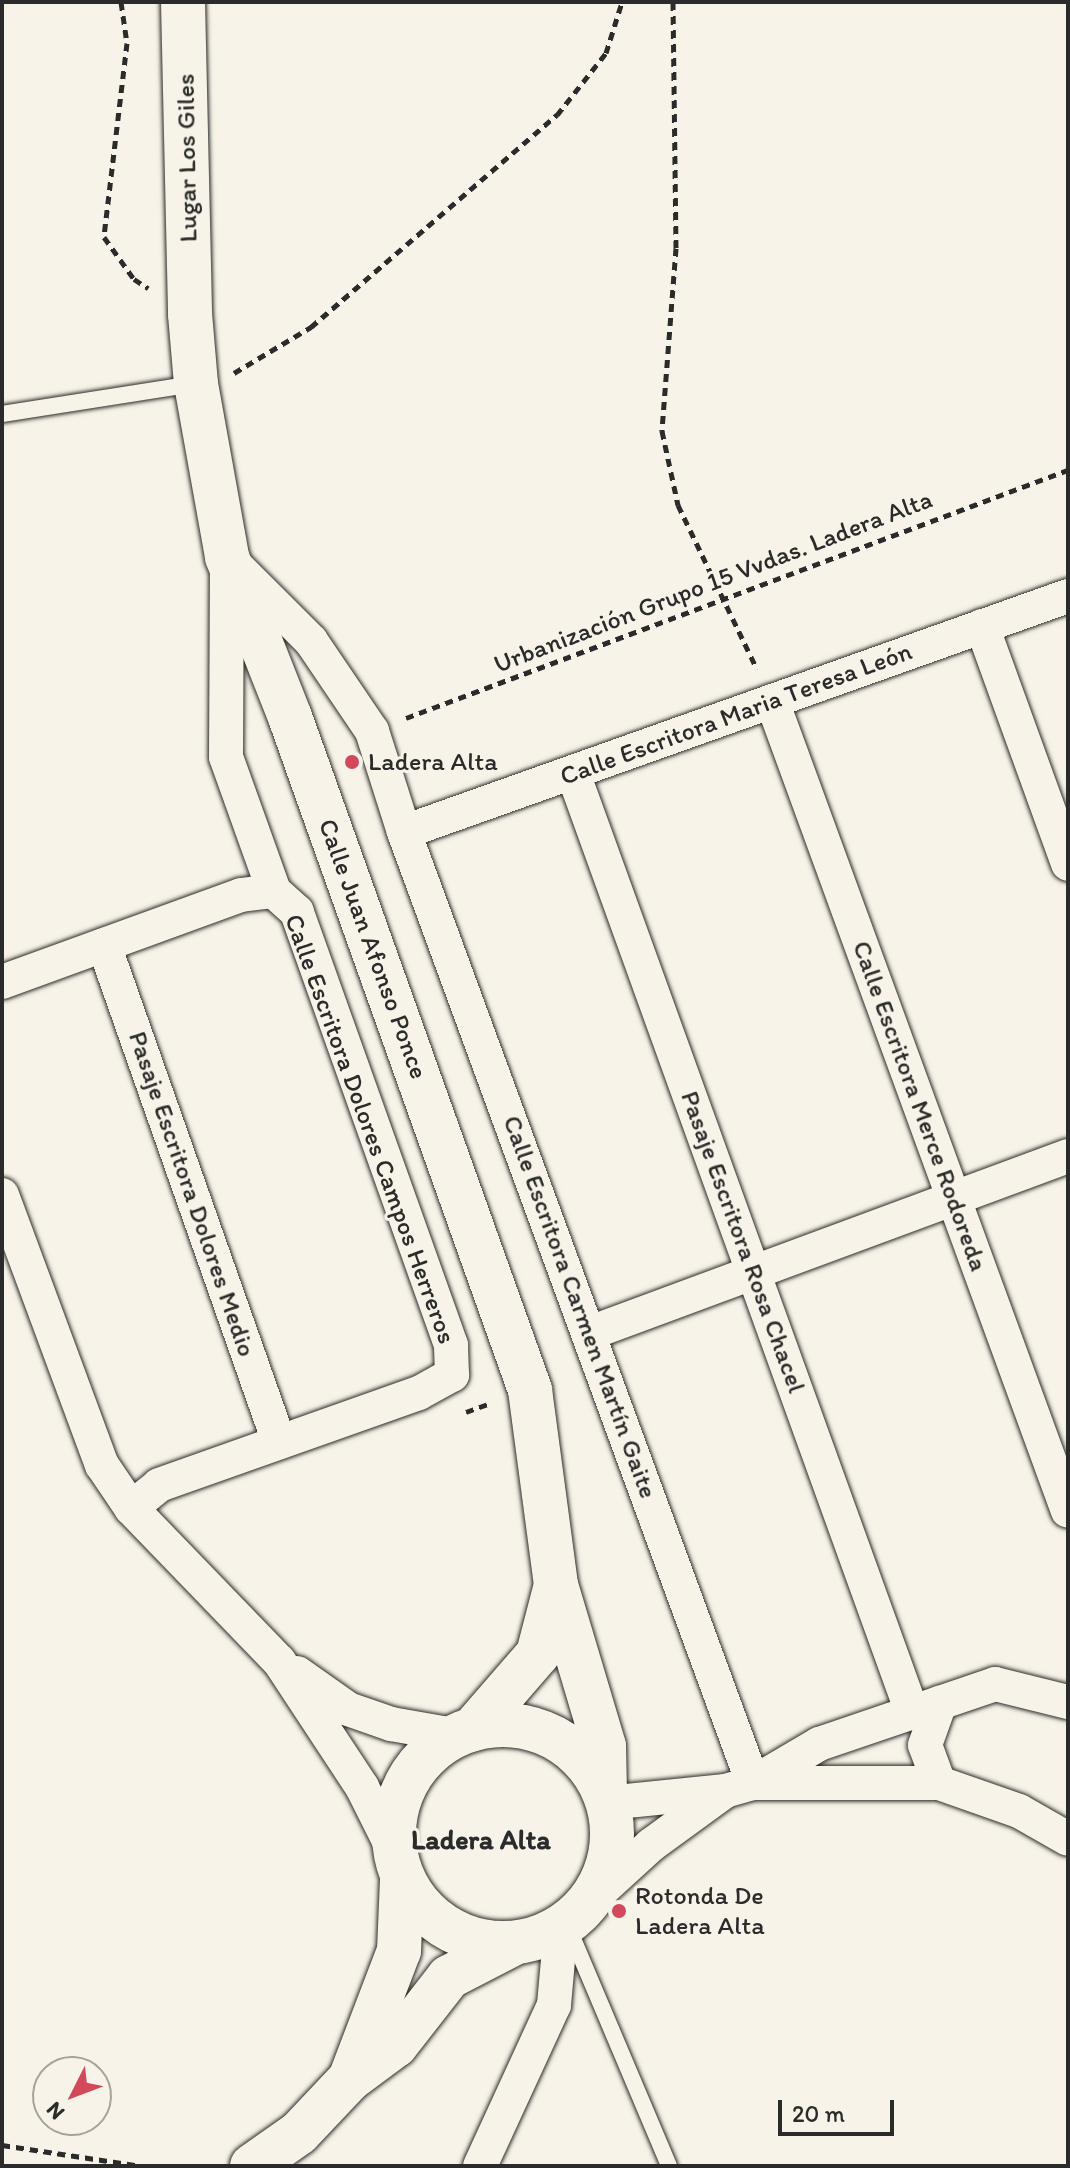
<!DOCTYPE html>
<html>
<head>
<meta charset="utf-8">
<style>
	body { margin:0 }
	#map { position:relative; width:1070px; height:2168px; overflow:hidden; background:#f7f3e8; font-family:Itim,sans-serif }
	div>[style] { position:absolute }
	.path>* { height:5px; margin-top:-2.5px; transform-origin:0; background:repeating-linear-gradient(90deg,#2b2b2b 0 8px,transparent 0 14px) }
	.roads { filter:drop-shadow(0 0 2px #2b2b2b) drop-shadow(0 0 2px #2b2b2b) }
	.lane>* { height:16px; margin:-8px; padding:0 8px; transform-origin:8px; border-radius:8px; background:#f7f3e8 }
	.street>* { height:34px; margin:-17px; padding:0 17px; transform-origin:17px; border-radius:17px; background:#f7f3e8 }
	.secondary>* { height:44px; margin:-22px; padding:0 22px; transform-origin:22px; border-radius:22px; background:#f7f3e8 }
	.secondary>.ring { margin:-22px; padding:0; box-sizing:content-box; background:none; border:44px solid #f7f3e8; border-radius:50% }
	.dots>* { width:22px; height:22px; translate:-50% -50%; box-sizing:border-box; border:4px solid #f7f3e8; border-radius:50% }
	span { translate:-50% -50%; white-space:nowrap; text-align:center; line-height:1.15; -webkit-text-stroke:6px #f7f3e8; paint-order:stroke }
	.street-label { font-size:26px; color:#2b2b2b }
	.poi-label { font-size:26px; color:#2b2b2b }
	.left { translate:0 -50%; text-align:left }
	.neighbourhood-label { font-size:28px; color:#2b2b2b; font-weight:700 }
	.frame { position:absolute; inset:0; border:4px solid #2b2b2b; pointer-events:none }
	.north { position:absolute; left:32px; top:2056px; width:80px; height:80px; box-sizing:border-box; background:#f7f3e8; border:2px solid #a5a39c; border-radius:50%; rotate:228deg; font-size:22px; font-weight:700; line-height:32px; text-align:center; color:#2b2b2b }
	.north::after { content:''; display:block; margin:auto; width:28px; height:36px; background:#d1495b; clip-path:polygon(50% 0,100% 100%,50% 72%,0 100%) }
	.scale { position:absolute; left:778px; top:2100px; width:116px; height:36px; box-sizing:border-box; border:4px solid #2b2b2b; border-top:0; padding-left:10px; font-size:24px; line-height:28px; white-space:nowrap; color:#2b2b2b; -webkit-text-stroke:6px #f7f3e8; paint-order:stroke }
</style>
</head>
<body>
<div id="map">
	<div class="path">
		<div style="left:121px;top:2px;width:41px;rotate:81.7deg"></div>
		<div style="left:127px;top:43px;width:195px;rotate:96.8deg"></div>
		<div style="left:104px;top:237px;width:52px;rotate:54.5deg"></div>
		<div style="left:134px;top:279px;width:17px;rotate:33deg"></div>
		<div style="left:673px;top:2px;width:246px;rotate:89.3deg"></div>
		<div style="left:676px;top:248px;width:184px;rotate:94.4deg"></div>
		<div style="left:662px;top:431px;width:76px;rotate:77.8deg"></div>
		<div style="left:678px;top:505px;width:182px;rotate:64.3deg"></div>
		<div style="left:234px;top:373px;width:90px;rotate:-30.9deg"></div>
		<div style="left:311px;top:327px;width:325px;rotate:-40.8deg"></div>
		<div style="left:557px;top:115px;width:79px;rotate:-51.7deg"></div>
		<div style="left:606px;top:53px;width:53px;rotate:-72.6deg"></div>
		<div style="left:406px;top:718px;width:707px;rotate:-20.54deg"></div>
		<div style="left:466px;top:1412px;width:27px;rotate:-20deg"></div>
		<div style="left:2px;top:2145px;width:141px;rotate:8.6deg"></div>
	</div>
	<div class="roads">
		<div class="lane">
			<div style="left:2px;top:414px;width:194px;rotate:-8.9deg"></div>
			<div style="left:569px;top:1929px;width:257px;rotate:67.1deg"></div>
		</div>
		<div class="street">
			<div style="left:982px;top:626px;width:253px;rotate:70.1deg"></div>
			<div style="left:772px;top:701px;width:862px;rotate:69.93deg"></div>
			<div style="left:573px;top:773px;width:998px;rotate:70.15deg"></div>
			<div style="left:404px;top:832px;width:705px;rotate:-19.57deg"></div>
			<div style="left:104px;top:945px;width:527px;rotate:70.6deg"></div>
			<div style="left:2px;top:982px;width:254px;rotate:-20deg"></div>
			<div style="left:241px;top:895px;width:33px;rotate:-7deg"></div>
			<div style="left:2px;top:1195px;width:288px;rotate:69.7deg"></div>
			<div style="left:102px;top:1465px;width:52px;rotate:56deg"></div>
			<div style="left:131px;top:1508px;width:213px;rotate:46deg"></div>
			<div style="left:279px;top:1661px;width:151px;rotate:56.6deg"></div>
			<div style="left:362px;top:1787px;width:74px;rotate:63.4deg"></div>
			<div style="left:590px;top:1333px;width:510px;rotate:-20.32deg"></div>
			<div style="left:131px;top:1508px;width:36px;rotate:-39deg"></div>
			<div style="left:159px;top:1485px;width:276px;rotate:-19.5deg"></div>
			<div style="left:419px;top:1393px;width:38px;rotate:-29deg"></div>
			<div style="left:452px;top:1375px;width:30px;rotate:-92deg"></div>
			<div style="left:451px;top:1345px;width:460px;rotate:-109.6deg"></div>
			<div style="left:297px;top:912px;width:31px;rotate:-138deg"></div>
			<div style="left:274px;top:891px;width:142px;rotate:-109.7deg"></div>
			<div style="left:226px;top:757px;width:200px;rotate:-89.7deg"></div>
			<div style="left:227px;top:557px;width:119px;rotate:45deg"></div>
			<div style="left:311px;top:641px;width:109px;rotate:55.9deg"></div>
			<div style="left:372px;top:731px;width:106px;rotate:72.4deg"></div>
			<div style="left:404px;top:832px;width:1013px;rotate:69.85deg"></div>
			<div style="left:297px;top:1673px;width:62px;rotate:35.2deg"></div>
			<div style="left:348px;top:1709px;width:46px;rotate:19.2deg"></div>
			<div style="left:391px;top:1724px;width:64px;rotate:9.9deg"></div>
			<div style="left:754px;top:1783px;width:185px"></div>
			<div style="left:939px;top:1783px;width:85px;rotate:19.3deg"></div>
			<div style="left:1019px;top:1811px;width:56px;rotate:29.7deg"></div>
			<div style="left:939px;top:1783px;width:40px;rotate:-110.2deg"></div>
			<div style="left:925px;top:1745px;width:45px;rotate:-70.3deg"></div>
			<div style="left:607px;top:1803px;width:119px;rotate:-5.8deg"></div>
			<div style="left:725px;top:1791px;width:29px;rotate:-16deg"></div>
			<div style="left:753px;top:1783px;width:77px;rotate:-30.6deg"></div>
			<div style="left:819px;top:1744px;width:186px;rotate:-18.8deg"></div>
			<div style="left:995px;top:1684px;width:75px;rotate:13.9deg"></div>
			<div style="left:593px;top:1898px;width:79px;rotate:-42.4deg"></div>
			<div style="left:651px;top:1845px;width:90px;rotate:-36deg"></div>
			<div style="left:480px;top:2166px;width:177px;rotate:-65.3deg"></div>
			<div style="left:554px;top:2005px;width:78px;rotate:-84.9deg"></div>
		</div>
		<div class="secondary">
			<div style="left:183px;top:2px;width:312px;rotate:88.7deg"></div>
			<div style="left:190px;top:314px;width:70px;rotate:85.1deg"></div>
			<div style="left:196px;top:384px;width:176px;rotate:79.8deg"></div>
			<div style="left:227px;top:557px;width:172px;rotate:68.5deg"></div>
			<div style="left:290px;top:717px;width:715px;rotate:70.37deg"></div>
			<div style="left:530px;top:1390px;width:197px;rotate:82.4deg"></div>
			<div style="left:556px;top:1585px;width:168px;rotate:73.4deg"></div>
			<div style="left:604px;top:1746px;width:47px;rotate:88.8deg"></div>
			<div class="ring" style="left:394px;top:1725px;width:174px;height:174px"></div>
			<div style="left:473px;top:1729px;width:99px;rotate:-49.1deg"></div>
			<div style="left:538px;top:1654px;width:71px;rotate:-75.4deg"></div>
			<div style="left:350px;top:2079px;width:137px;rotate:-69.1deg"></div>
			<div style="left:399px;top:1951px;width:72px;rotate:-87.6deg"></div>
			<div style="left:252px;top:2166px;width:57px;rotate:-35.1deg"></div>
			<div style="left:299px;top:2133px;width:74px;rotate:-46.6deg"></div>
			<div style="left:350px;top:2079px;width:57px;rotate:-36.5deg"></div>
			<div style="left:396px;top:2045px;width:86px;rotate:-52.1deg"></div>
			<div style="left:449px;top:1977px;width:74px;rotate:-27.3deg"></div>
		</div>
	</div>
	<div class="dots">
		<div style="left:352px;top:762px;background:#d1495b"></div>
		<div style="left:619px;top:1911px;background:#d1495b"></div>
	</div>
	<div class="street-label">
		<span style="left:187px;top:158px;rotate:-91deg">Lugar Los Giles</span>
		<span style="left:713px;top:582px;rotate:-21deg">Urbanización Grupo 15 Vvdas. Ladera Alta</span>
		<span style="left:736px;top:714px;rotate:-20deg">Calle Escritora Maria Teresa León</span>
		<span style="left:373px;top:949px;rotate:70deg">Calle Juan Afonso Ponce</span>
		<span style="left:920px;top:1106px;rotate:70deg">Calle Escritora Merce Rodoreda</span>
		<span style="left:370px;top:1129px;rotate:70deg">Calle Escritora Dolores Campos Herreros</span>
		<span style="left:192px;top:1194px;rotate:71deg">Pasaje Escritora Dolores Medio</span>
		<span style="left:743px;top:1242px;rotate:70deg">Pasaje Escritora Rosa Chacel</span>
		<span style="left:580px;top:1307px;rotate:70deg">Calle Escritora Carmen Martín Gaite</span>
	</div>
	<div class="poi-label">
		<span class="left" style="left:368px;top:762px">Ladera Alta</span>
		<span class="left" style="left:635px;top:1911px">Rotonda De<br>Ladera Alta</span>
	</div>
	<div class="neighbourhood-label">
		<span style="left:481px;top:1839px">Ladera Alta</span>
	</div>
	<div class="frame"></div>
	<div class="north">N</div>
	<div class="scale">20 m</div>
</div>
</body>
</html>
